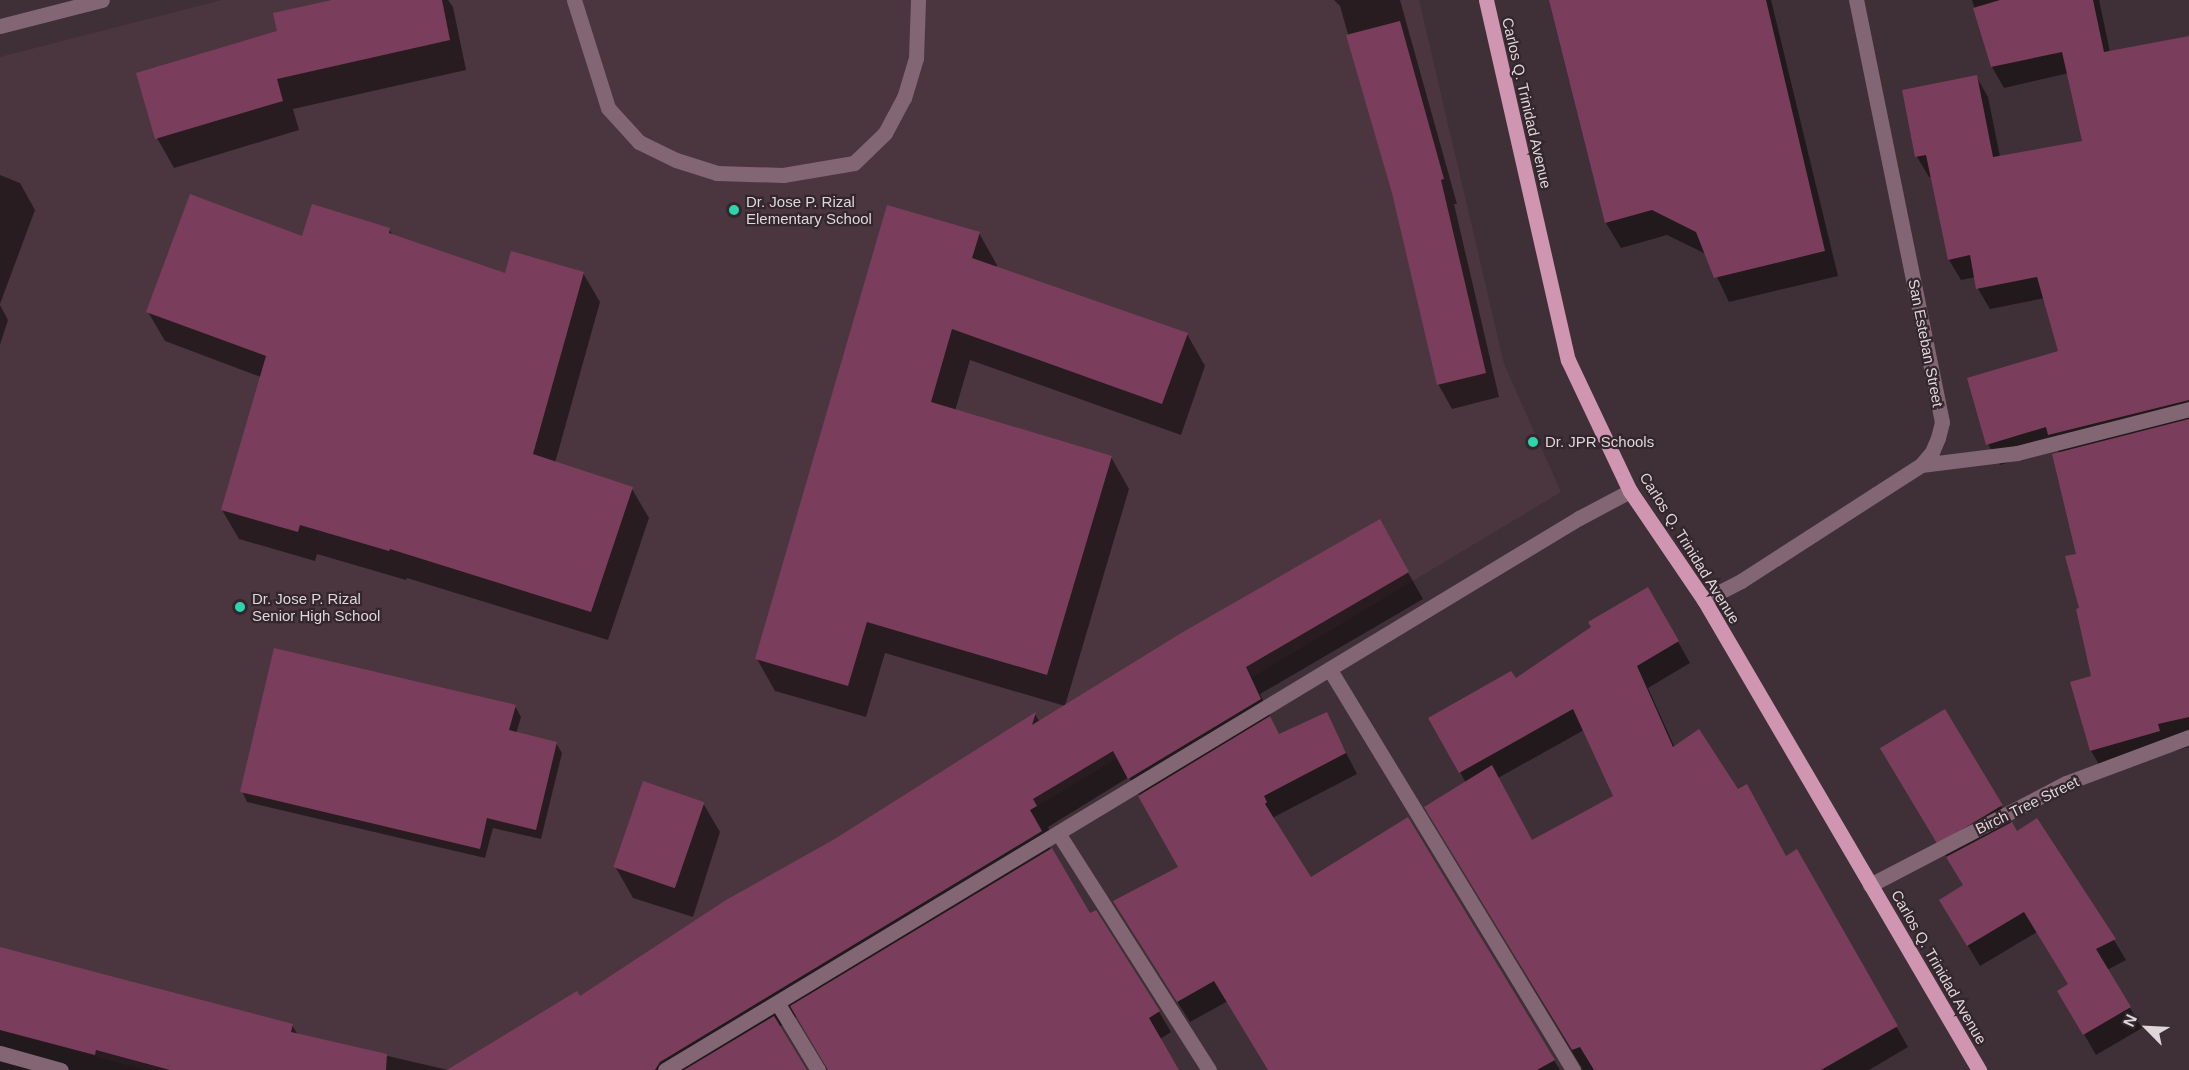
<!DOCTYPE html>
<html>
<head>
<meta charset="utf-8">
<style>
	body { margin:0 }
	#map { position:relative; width:2189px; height:1070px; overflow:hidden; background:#3e3036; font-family:Helvetica,sans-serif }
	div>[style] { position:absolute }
	.built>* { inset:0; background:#4b363f }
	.shadow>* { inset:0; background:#0007 }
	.building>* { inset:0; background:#7a3e5c; transform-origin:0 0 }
	.minor>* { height:15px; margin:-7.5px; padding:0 7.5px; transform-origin:7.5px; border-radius:7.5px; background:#836673 }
	.major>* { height:15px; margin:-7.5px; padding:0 7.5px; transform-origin:7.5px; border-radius:7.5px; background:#d095b0 }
	.dots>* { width:16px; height:16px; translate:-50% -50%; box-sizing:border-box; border:3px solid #33262c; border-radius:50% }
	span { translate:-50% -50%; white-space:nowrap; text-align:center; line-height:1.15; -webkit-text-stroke:4.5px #33262c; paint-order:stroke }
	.street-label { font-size:15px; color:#dfd6d9 }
	.poi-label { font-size:15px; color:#dfd6d9 }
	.left { translate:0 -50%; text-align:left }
	.north { position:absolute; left:2117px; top:998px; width:60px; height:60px; -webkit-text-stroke:4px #33262c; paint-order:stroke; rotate:294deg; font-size:16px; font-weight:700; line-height:24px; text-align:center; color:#dfd6d9 }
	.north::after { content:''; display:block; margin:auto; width:21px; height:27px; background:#dfd6d9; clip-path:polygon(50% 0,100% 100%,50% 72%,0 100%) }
</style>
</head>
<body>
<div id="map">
	<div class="built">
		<div style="clip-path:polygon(222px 0,1419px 0,1504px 364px,1561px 492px,597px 1070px,144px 1070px,0 1030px,0 57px)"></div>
	</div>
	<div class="shadow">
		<div style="clip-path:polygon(339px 0,448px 0,453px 7px,466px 70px,293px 109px,299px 130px,174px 168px,157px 138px,278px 32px)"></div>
		<div style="clip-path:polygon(1334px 0,1400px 0,1457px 204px,1454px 204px,1499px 397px,1452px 409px,1438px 384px,1393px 193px,1340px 6px)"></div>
		<div style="clip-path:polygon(1552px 0,1771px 0,1838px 276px,1729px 302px,1706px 254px,1667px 235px,1621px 248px,1606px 223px)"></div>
		<div style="clip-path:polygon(1972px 0,2099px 0,2110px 52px,2189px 40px,2189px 747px,2103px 771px,2091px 751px,2093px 677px,2081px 609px,2078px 555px,2060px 454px,2056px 448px,2000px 465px,1988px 444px,2060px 352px,2045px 298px,1990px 309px,1978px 289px,1976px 277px,1961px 280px,1949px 260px,1932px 177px,1929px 177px,1917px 157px,1904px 91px,1976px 76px,1988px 97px,2000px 157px,2084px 142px,2069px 73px,2004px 88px,1992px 67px)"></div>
		<div style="clip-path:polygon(0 175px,20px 183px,35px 210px,0 304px)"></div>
		<div style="clip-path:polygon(389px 229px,393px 236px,506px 275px,583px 273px,600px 302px,555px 463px,632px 489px,649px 518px,608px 640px,407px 578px,406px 580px,317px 554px,315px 561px,239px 539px,222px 510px,261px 377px,165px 341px,148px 312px,303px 238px)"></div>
		<div style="clip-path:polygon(979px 233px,997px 265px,996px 268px,1187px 334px,1205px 366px,1181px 435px,970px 360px,955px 411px,1111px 457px,1129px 489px,1065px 706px,885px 653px,866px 717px,775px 691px,757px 659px)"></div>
		<div style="clip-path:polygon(0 305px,8px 320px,0 345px)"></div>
		<div style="clip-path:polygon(1379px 521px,1423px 599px,1260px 694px,1279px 736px,1326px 714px,1357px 774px,1274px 817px,1276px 824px,1310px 879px,1407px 819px,1560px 1070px,1270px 1070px,1228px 1001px,1190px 1022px,1127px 922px,1180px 868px,1129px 777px,1048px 827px,1051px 833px,1044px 838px,1090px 915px,1095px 912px,1159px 1012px,1171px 1032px,1160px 1039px,1179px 1070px,897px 1070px,804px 1012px,779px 1027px,805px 1070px,467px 1070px,1035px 714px,1040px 722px)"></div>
		<div style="clip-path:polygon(evenodd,1648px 589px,1690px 663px,1648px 688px,1675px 748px,1738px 791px,1786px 858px,1797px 852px,1908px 1047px,1869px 1070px,1583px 1070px,1438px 828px,1466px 783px,1430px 719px,1515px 680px,1648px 589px,1584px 730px,1615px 796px,1532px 842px,1498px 778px,1584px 730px)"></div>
		<div style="clip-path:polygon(515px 706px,521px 717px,516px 734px,556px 743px,562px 753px,541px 839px,493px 828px,485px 858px,247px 802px,242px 791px)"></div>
		<div style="clip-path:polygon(1945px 711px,2017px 833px,2114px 940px,2126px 960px,2107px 970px,2142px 1028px,2096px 1055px,2059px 991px,2070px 985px,2037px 932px,1980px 966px,1941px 900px,1964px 886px,1894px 769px)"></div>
		<div style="clip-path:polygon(703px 803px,720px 832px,693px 917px,633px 898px,616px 868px)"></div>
		<div style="clip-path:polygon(0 949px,292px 1025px,298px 1035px,448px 1070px,0 1070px)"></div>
	</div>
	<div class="building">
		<div style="clip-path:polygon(332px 0,442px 0,450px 40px,277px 79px,283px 101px,155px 139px,136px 73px,277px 31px,273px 13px)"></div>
		<div style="clip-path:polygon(1549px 0,1766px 0,1825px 251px,1714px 278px,1696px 232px,1652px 210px,1605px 223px)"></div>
		<div style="clip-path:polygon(2000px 0,2093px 0,2104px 52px,2189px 36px,2189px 400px,2048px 435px,2046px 427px,1986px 445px,1967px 378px,2058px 351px,2037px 277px,1976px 289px,1970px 255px,1948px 260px,1926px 155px,1915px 157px,1902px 90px,1977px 75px,1993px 157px,2082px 141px,2062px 52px,1991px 67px,1973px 8px)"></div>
		<div style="clip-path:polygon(1400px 21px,1444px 179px,1441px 180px,1486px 373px,1437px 385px,1392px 193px,1346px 35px)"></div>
		<div style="clip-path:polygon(190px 194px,302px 236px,312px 204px,390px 228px,389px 233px,505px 273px,511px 251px,584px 272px,533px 454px,633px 487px,591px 612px,390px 549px,389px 551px,300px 525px,298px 532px,221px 510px,266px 356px,146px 312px)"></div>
		<div style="clip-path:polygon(887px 205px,980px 232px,972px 258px,1188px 333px,1162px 404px,952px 329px,931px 402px,1112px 456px,1047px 675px,867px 622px,848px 686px,755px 659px)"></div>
		<div style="clip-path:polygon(2189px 419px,2189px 717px,2158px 724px,2160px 731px,2090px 751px,2070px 682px,2091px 676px,2076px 609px,2079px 608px,2065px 556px,2076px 554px,2052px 454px)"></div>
		<div style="clip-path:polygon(1380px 519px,1409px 572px,1246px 667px,1261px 699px,1128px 779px,1113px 751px,1033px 799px,1037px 806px,1030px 810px,1042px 831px,660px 1062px,655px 1070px,447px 1070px,577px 991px,580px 996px,726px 900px,833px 840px,1036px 712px,1032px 725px,1183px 632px)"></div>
		<div style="clip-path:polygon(1648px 587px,1679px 641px,1637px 666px,1673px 747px,1699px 729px,1738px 789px,1747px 784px,1786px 856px,1797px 849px,1898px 1026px,1821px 1070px,1594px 1070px,1580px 1047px,1572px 1050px,1424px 807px,1492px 765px,1532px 840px,1613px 796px,1573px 709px,1459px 773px,1428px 718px,1511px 671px,1516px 678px,1591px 627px,1588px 622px)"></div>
		<div style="clip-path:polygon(274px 648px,516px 705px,509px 730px,557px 742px,536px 830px,487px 818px,480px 849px,240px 792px)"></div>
		<div style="left:1945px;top:709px;width:112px;height:76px;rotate:59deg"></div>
		<div style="clip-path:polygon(1327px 712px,1346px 753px,1264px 796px,1267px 802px,1265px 804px,1311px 877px,1408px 817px,1555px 1060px,1537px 1070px,1268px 1070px,1214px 981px,1177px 1002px,1113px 901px,1178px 867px,1138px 796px,1270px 716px,1279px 734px)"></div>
		<div style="left:643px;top:781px;width:65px;height:91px;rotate:19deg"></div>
		<div style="clip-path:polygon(2037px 818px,2116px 939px,2096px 949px,2131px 1007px,2083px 1035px,2057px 991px,2068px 984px,2024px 912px,1967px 946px,1939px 900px,1963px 885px,1946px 857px,2012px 822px,2017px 831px)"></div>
		<div style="clip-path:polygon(1052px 848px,1090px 913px,1096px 910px,1160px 1011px,1149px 1018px,1179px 1070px,828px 1070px,790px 1006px)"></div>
		<div style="clip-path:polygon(0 947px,293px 1024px,291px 1032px,387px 1054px,386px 1070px,170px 1070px,96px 1050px,95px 1055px,0 1030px)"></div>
		<div style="clip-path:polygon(774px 1016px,807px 1070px,684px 1070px)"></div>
	</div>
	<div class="minor">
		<div style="left:574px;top:0;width:113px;rotate:72.5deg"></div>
		<div style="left:608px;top:108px;width:46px;rotate:47.6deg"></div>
		<div style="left:639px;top:142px;width:41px;rotate:25.9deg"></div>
		<div style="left:676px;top:160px;width:43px;rotate:17.6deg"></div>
		<div style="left:717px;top:173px;width:66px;rotate:1.7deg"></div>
		<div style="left:783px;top:175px;width:72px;rotate:-9.6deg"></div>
		<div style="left:854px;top:163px;width:43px;rotate:-44.1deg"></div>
		<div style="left:885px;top:133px;width:40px;rotate:-62deg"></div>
		<div style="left:904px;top:98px;width:42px;rotate:-73.3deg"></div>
		<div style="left:916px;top:58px;width:58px;rotate:-88deg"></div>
		<div style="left:0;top:26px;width:105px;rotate:-14.3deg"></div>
		<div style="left:1921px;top:465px;width:97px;rotate:-7.1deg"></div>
		<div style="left:2017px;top:453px;width:178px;rotate:-14.3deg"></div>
		<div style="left:1704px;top:600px;width:42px;rotate:-27.2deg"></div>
		<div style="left:1741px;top:581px;width:214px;rotate:-32.8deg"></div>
		<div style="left:1921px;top:465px;width:17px;rotate:-50deg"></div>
		<div style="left:1932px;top:452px;width:15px;rotate:-67deg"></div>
		<div style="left:1938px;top:438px;width:16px;rotate:-76deg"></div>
		<div style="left:1942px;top:422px;width:431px;rotate:-101.5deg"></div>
		<div style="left:1330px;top:670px;width:468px;rotate:58.7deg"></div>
		<div style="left:1058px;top:833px;width:281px;rotate:57.5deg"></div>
		<div style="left:1870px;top:885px;width:221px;rotate:-27.5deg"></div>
		<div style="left:2066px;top:783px;width:131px;rotate:-20.5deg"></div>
		<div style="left:778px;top:1004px;width:77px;rotate:58.8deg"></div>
		<div style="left:0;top:1053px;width:63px;rotate:15.6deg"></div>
		<div style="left:665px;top:1070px;width:1068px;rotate:-31.13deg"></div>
		<div style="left:1579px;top:518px;width:58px;rotate:-27.9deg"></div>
	</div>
	<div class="major">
		<div style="left:1486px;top:0;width:369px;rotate:77.2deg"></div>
		<div style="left:1568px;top:360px;width:145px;rotate:64.7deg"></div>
		<div style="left:1630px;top:491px;width:132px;rotate:55.8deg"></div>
		<div style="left:1704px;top:600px;width:545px;rotate:59.67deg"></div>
	</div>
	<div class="dots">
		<div style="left:734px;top:210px;background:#2fd4aa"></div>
		<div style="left:1533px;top:442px;background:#2fd4aa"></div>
		<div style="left:240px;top:607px;background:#2fd4aa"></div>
	</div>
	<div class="street-label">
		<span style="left:1527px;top:103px;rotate:77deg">Carlos Q. Trinidad Avenue</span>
		<span style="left:1926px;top:343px;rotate:79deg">San Esteban Street</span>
		<span style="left:1690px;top:548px;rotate:58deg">Carlos Q. Trinidad Avenue</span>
		<span style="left:2027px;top:805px;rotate:-26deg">Birch Tree Street</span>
		<span style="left:1939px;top:967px;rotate:60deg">Carlos Q. Trinidad Avenue</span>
	</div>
	<div class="poi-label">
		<span class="left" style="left:746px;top:210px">Dr. Jose P. Rizal<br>Elementary School</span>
		<span class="left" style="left:1545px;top:442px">Dr. JPR Schools</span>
		<span class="left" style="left:252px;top:607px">Dr. Jose P. Rizal<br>Senior High School</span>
	</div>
	<div class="north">N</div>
</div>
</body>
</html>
